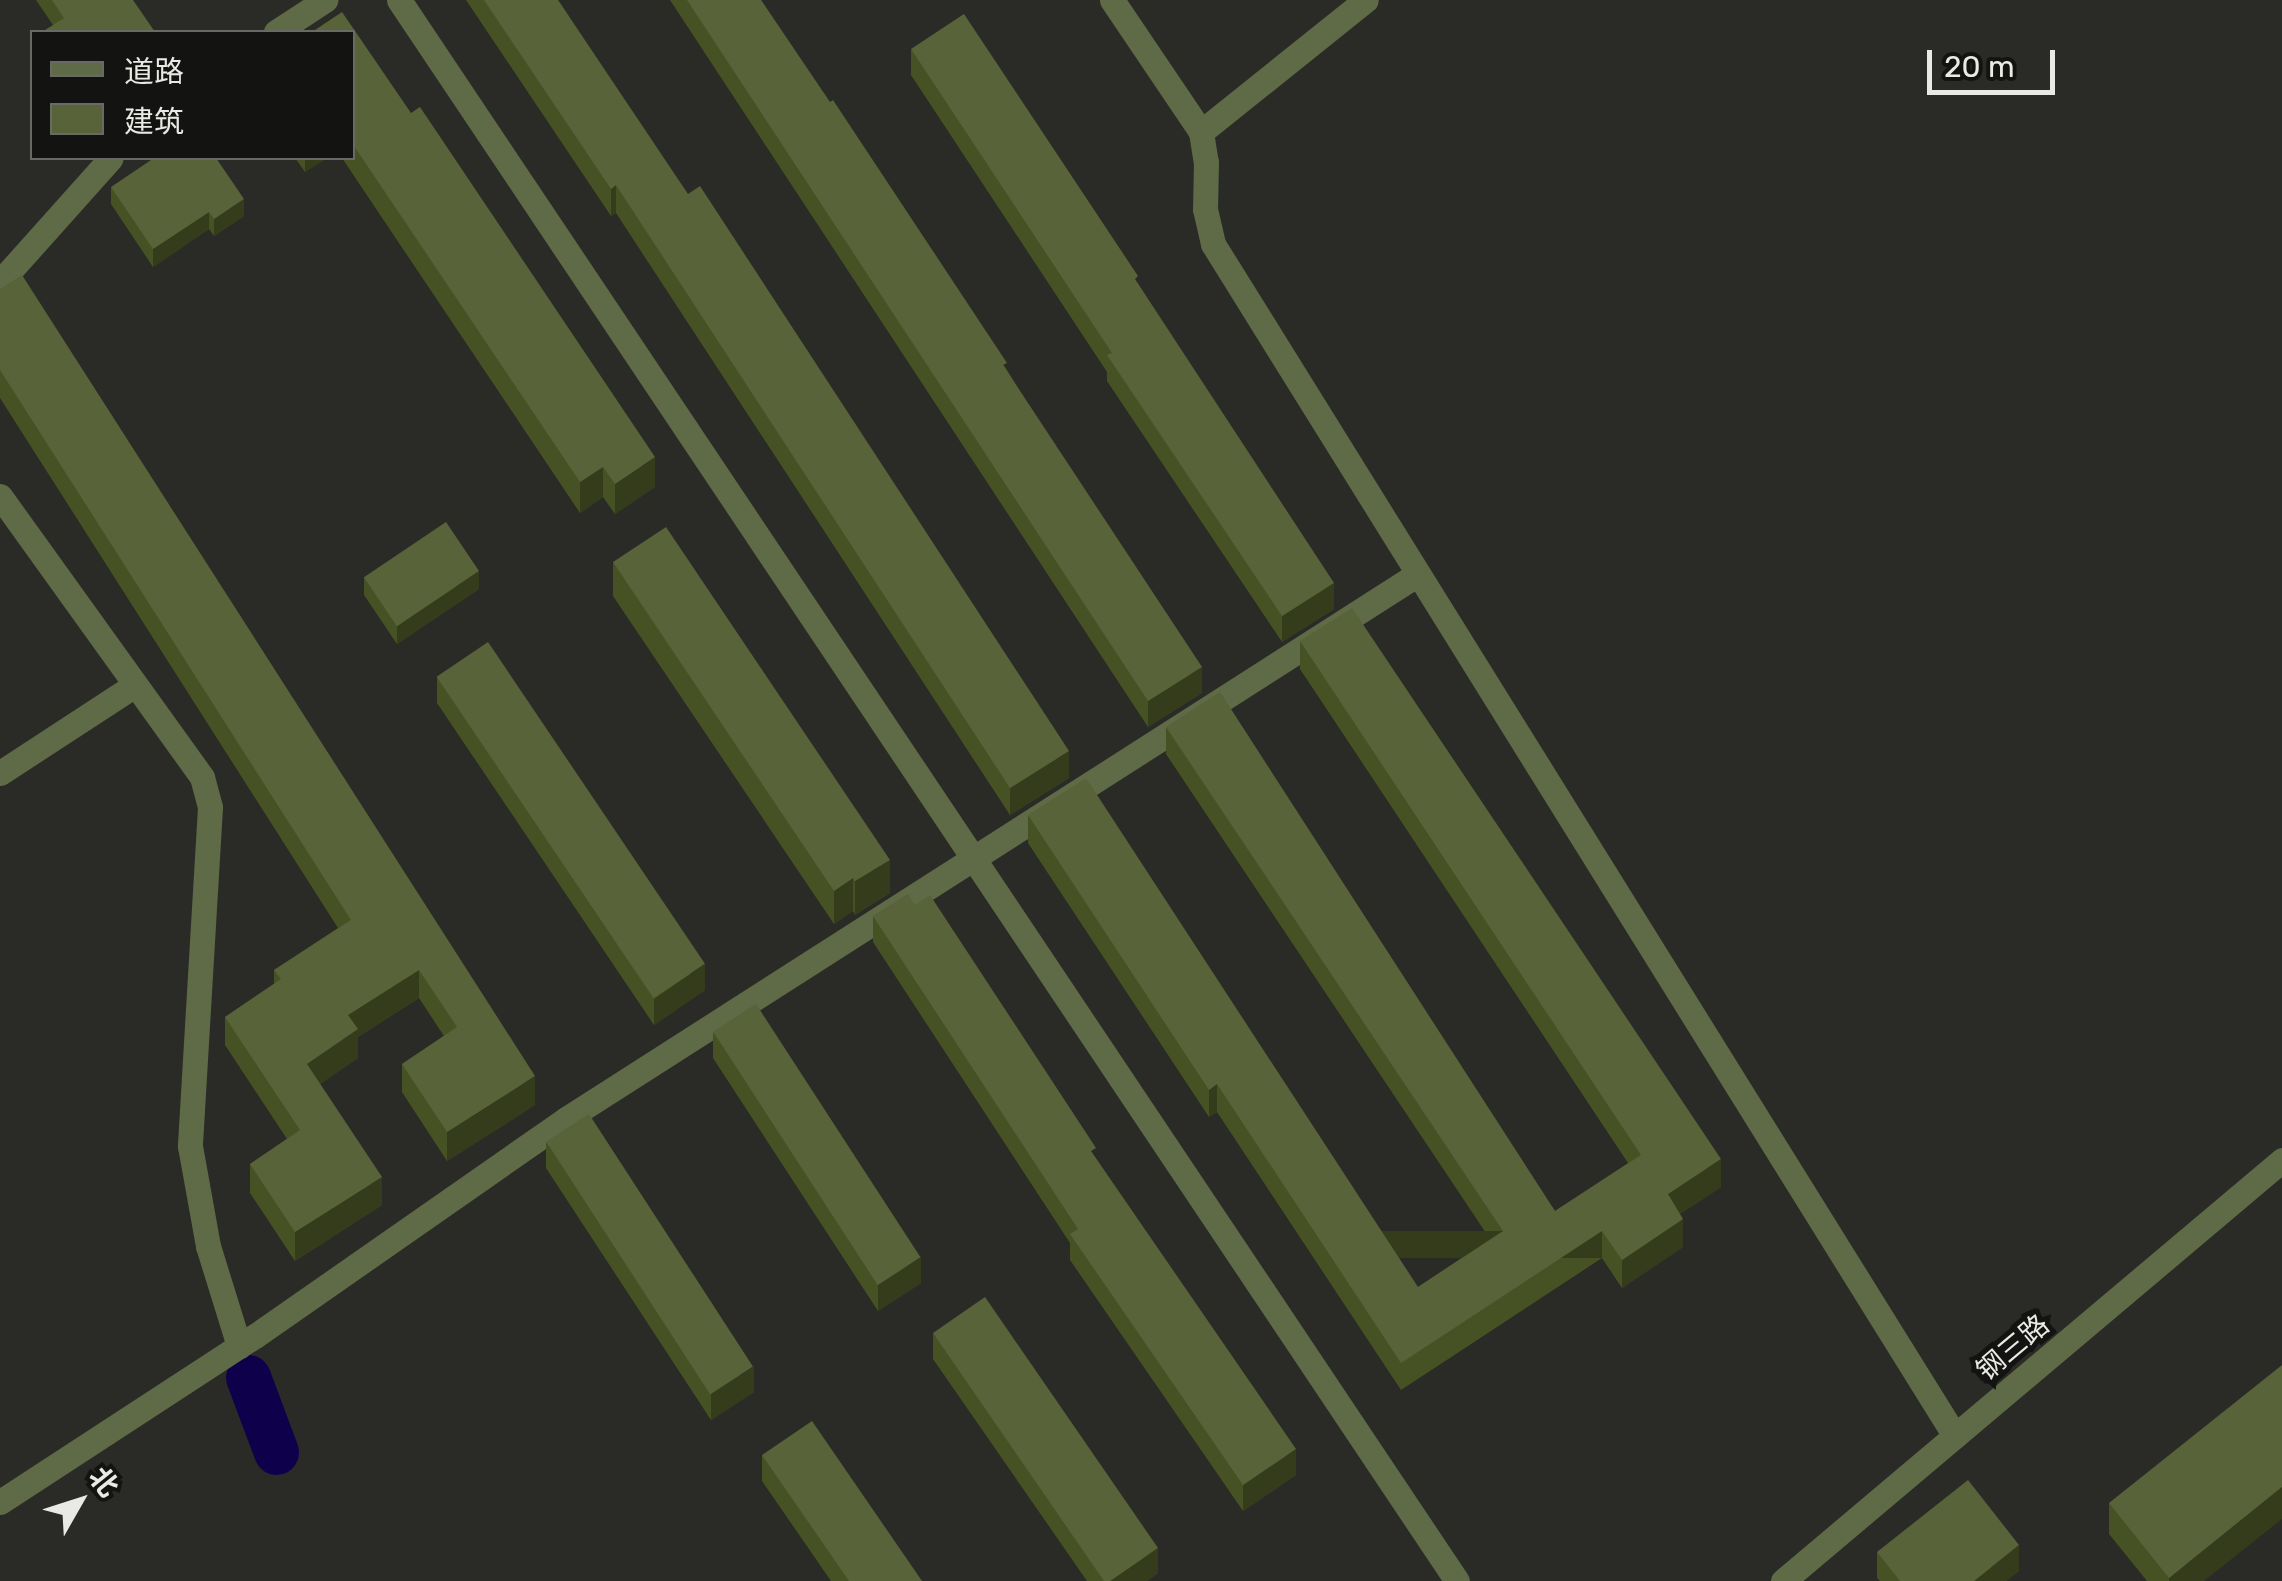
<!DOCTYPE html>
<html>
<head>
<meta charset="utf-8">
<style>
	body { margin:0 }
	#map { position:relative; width:2282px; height:1581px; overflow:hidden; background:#2a2b26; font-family:Rubik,"Noto Sans SC",sans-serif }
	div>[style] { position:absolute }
	.canal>* { height:45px; margin:-22.5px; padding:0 22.5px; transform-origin:22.5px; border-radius:22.5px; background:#0f004b }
	.minor>* { height:25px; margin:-12.5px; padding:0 12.5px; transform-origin:12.5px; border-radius:12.5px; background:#5f6a46 }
	.wall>* { inset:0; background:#465224 }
	.shaded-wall>* { inset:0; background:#343c1c; transform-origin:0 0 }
	.building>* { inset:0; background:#586339; transform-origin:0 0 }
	span { translate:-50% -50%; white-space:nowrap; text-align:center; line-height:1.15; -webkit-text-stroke:10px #131311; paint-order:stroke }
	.street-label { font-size:28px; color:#e9eae6 }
	.legend { position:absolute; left:30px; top:30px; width:325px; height:130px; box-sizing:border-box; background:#131311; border:2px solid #696966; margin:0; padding:12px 18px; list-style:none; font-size:30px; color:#e9eae6 }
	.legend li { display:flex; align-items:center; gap:20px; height:50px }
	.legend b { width:50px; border:2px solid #696966 }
	.north { position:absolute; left:30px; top:1451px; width:100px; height:100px; -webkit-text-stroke:8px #131311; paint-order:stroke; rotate:51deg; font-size:28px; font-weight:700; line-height:40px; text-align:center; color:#e9eae6 }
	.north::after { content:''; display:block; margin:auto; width:35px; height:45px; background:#e9eae6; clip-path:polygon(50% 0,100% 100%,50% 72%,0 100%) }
	.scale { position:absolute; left:1927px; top:50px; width:128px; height:45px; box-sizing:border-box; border:5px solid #e9eae6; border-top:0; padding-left:12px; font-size:30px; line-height:35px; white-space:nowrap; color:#e9eae6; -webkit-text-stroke:8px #131311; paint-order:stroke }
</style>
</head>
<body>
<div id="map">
	<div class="canal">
		<div style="left:248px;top:1377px;width:80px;rotate:69.5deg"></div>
	</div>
	<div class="minor">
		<div style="left:399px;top:0;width:1902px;rotate:56.21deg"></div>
		<div style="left:1112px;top:0;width:159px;rotate:56deg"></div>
		<div style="left:1201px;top:132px;width:30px;rotate:81deg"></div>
		<div style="left:1206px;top:162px;width:47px;rotate:91.2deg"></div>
		<div style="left:1205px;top:209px;width:36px;rotate:77deg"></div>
		<div style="left:1213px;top:244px;width:1404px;rotate:58.1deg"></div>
		<div style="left:276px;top:32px;width:59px;rotate:-33.1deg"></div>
		<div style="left:1201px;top:132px;width:211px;rotate:-38.7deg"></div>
		<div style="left:0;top:282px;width:166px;rotate:-48.2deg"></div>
		<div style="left:0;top:496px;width:346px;rotate:54.3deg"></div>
		<div style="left:202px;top:777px;width:31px;rotate:75deg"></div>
		<div style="left:210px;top:807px;width:340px;rotate:93.4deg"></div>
		<div style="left:190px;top:1146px;width:102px;rotate:79.8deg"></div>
		<div style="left:208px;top:1246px;width:105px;rotate:72.8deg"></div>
		<div style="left:0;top:773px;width:161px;rotate:-33.1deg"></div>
		<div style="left:0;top:1502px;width:304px;rotate:-33.1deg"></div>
		<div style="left:255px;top:1336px;width:379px;rotate:-34.9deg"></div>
		<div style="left:566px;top:1119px;width:1011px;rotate:-32.61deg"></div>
		<div style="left:1783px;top:1581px;width:653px;rotate:-40.15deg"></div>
	</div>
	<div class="wall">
		<div style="clip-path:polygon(36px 0,133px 0,53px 25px)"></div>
		<div style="clip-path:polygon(466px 0,558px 0,1069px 778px,1010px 815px,616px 213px,611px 216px)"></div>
		<div style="clip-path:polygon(670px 0,761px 0,1007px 370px,1202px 693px,1148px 727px)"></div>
		<div style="clip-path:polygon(352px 32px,655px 487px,615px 514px,603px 497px,580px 513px,342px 158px,352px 158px)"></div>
		<div style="clip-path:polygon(911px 49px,1138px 284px,1334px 609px,1282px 642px,1107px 381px,1107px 372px,911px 75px)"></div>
		<div style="clip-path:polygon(295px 158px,327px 158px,305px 172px)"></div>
		<div style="clip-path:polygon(111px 187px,244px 216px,214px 236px,209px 229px,153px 267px,111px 204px)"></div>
		<div style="clip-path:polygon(0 289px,535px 1105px,447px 1161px,402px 1092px,402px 1064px,444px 1036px,419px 998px,358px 1037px,358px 1058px,320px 1084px,382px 1205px,295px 1261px,250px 1193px,250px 1164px,287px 1139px,225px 1045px,225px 1017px,274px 984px,274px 970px,338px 928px,0 398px)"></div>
		<div style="clip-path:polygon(613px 562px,890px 893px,855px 915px,853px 911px,834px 924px,613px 596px)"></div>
		<div style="clip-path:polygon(364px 577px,479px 589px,397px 644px,364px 595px)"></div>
		<div style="clip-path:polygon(1300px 641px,1721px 1187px,1680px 1214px,1683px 1247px,1622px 1288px,1602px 1258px,1401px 1390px,1217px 1112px,1209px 1117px,1028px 843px,1028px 815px,1418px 1287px,1490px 1239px,1166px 754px,1166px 727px,1555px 1211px,1628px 1163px,1300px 669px)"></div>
		<div style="clip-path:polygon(437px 677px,705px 990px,654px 1025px,437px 703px)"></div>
		<div style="clip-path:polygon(873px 916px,1096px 1159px,1296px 1475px,1243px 1511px,1070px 1260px,1070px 1243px,873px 942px)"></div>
		<div style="clip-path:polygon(713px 1032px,921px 1283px,878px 1311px,713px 1058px)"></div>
		<div style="clip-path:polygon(546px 1142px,754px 1392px,711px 1420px,546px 1168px)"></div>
		<div style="clip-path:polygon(933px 1333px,1158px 1573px,1147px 1581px,1087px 1581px,933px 1359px)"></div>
		<div style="clip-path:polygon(762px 1455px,922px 1581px,831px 1581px,762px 1481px)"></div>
		<div style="clip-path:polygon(2109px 1503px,2204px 1581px,2147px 1581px,2109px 1534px)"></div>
		<div style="clip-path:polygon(1877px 1552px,2019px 1571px,2006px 1581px,1880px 1581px,1877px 1578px)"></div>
	</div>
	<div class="shaded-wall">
		<div style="clip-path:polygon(305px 158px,327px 158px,305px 172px)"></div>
		<div style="clip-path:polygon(616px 185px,616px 213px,611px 216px,611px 189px)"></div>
		<div style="clip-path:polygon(244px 199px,244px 216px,214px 236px,214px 219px)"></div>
		<div style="clip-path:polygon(209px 212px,209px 229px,153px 267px,153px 249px)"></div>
		<div style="clip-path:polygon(655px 457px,655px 487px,615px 514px,615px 484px)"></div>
		<div style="clip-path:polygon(603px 467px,603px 497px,580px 513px,580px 482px)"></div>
		<div style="clip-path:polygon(479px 571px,479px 589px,397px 644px,397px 626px)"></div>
		<div style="clip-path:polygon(1334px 583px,1334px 609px,1282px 642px,1282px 616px)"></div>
		<div style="clip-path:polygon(1202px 667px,1202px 693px,1148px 727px,1148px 701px)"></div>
		<div style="clip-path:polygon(1069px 751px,1069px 778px,1010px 815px,1010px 788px)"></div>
		<div style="clip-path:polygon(890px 860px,890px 893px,855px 915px,855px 881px)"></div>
		<div style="clip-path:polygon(853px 878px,853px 911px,834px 924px,834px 891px)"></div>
		<div style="clip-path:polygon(705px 964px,705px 990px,654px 1025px,654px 999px)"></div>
		<div style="clip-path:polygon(419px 970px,419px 998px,358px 1037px,358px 1058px,307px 1093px,307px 1064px,348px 1015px)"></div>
		<div style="clip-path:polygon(535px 1076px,535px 1105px,447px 1161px,447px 1132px)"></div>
		<div style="clip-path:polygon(1217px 1084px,1217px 1112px,1209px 1117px,1209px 1090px)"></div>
		<div style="clip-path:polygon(1721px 1159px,1721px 1187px,1668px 1222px,1668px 1194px)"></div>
		<div style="clip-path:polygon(382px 1177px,382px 1205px,295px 1261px,295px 1232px)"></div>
		<div style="clip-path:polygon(1683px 1219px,1683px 1247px,1622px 1288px,1622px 1260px)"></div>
		<div style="left:1602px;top:1231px;width:27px;height:240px;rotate:90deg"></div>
		<div style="clip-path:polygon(921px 1257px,921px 1283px,878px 1311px,878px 1285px)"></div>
		<div style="clip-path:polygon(754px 1366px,754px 1392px,711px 1420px,711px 1394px)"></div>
		<div style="clip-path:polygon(1296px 1449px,1296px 1475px,1243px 1511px,1243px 1485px)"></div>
		<div style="clip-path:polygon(2282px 1487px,2282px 1519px,2204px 1581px,2169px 1581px,2169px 1578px)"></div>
		<div style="clip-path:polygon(2019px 1545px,2019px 1571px,2006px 1581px,1974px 1581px)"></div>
		<div style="clip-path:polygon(1158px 1548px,1158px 1573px,1147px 1581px,1110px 1581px)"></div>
	</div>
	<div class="building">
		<div style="clip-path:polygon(52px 0,133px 0,155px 32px,42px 32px,64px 18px)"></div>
		<div style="clip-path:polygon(484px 0,558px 0,688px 194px,700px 186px,1069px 751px,1010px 788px,616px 185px,611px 189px)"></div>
		<div style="clip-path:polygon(687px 0,761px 0,830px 102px,833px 100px,1007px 363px,1003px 365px,1202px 667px,1148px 701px)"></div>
		<div style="clip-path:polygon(342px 12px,411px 113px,420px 107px,655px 457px,615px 484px,603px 467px,580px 482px,352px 143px,352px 32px,312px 32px)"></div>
		<div style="clip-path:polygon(964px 14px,1138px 276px,1135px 279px,1334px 583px,1282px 616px,1107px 355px,1112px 353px,911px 49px)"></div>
		<div style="clip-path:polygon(154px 158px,216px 158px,244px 199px,214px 219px,209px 212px,153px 249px,111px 187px)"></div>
		<div style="clip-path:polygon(22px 275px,535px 1076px,447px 1132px,402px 1064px,457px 1027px,419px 970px,348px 1015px,358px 1029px,307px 1064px,382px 1177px,295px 1232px,250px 1164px,300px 1130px,225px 1017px,281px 979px,274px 970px,351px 920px,0 370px,0 289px)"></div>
		<div style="left:446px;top:522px;width:59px;height:99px;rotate:56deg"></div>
		<div style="clip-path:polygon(666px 527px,890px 860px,855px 881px,853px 878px,834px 891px,613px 562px)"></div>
		<div style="clip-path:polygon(1352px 608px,1721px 1159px,1668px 1194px,1683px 1219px,1622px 1260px,1602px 1231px,1401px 1363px,1217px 1084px,1209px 1090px,1028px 815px,1086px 778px,1418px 1287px,1503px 1231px,1166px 727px,1220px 692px,1555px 1211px,1641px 1155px,1300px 641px)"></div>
		<div style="left:488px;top:642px;width:388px;height:62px;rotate:56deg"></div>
		<div style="clip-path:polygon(908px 894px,915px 905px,930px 895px,1096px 1148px,1091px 1151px,1296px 1449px,1243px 1485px,1070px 1234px,1078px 1229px,873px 916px)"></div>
		<div style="left:756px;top:1004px;width:302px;height:51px;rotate:57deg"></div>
		<div style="left:589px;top:1114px;width:301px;height:51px;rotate:57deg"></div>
		<div style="clip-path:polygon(985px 1297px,1158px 1548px,1110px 1581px,1104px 1581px,933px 1333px)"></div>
		<div style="clip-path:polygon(2282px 1365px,2282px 1487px,2169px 1578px,2109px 1503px)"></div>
		<div style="clip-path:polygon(812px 1421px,922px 1581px,849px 1581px,762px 1455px)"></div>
		<div style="clip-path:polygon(1968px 1480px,2019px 1545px,1974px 1581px,1900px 1581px,1877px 1552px)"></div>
	</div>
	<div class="street-label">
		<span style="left:2013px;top:1348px;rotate:-40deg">钢三路</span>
	</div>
	<ul class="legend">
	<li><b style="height:12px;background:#5f6a46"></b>道路</li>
	<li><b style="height:28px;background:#586339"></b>建筑</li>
	</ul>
	<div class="north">北</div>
	<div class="scale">20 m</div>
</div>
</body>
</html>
